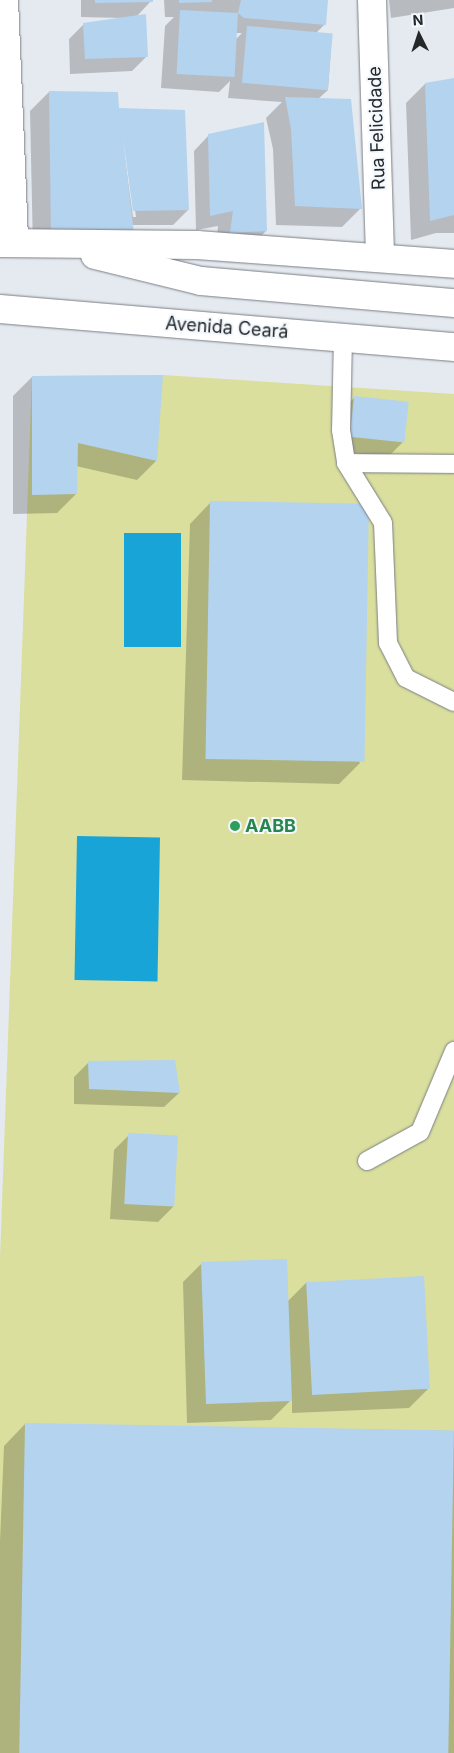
<!DOCTYPE html>
<html>
<head>
<meta charset="utf-8">
<style>
	body { margin:0 }
	#map { position:relative; width:454px; height:1753px; overflow:hidden; background:#e5eaf0; font-family:Inter,sans-serif }
	div>[style] { position:absolute }
	.green>* { inset:0; background:#dadf9d }
	.water>* { inset:0; background:#19a4d7; transform-origin:0 0 }
	.shadow>* { inset:0; background:#0003 }
	.building>* { inset:0; background:#b4d3ef; transform-origin:0 0 }
	.roads { filter:drop-shadow(0 0 1px #7a7f84) drop-shadow(0 0 1px #7a7f84) }
	.service>* { height:18px; margin:-9px; padding:0 9px; transform-origin:9px; border-radius:9px; background:#fff }
	.minor>* { height:28px; margin:-14px; padding:0 14px; transform-origin:14px; border-radius:14px; background:#fff }
	.primary>* { height:28px; margin:-14px; padding:0 14px; transform-origin:14px; border-radius:14px; background:#fff }
	.dots>* { width:14px; height:14px; translate:-50% -50%; box-sizing:border-box; border:2px solid #f2f8fd; border-radius:50% }
	span { translate:-50% -50%; white-space:nowrap; text-align:center; line-height:1.15; -webkit-text-stroke:4px #f2f8fd; paint-order:stroke }
	.street-label { font-size:18px; color:#252829 }
	.leisure-label { font-size:18px; color:#27864d; font-weight:700 }
	.left { translate:0 -50%; text-align:left }
	.north { position:absolute; left:394px; top:10px; width:50px; height:50px; -webkit-text-stroke:4px #f2f8fd; paint-order:stroke; rotate:356deg; font-size:14px; font-weight:700; line-height:20px; text-align:center; color:#252829 }
	.north::after { content:''; display:block; margin:auto; width:18px; height:22px; background:#252829; clip-path:polygon(50% 0,100% 100%,50% 72%,0 100%) }
</style>
</head>
<body>
<div id="map">
	<div class="green">
		<div style="clip-path:polygon(163px 375px,454px 394px,454px 1753px,0 1753px,0 1258px,32px 376px)"></div>
	</div>
	<div class="water">
		<div style="left:124px;top:533px;width:57px;height:114px"></div>
		<div style="left:77px;top:836px;width:83px;height:144px;rotate:1deg"></div>
	</div>
	<div class="shadow">
		<div style="clip-path:polygon(81px 0,152px 0,137px 16px,147px 56px,132px 71px,70px 74px,69px 39px,84px 24px,122px 18px,81px 17px)"></div>
		<div style="clip-path:polygon(evenodd,164px 0,327px 0,325px 24px,316px 33px,332px 34px,328px 90px,318px 99px,361px 208px,342px 227px,276px 225px,273px 149px,266px 118px,282px 102px,228px 98px,230px 81px,219px 92px,161px 88px,165px 26px,174px 17px,165px 17px,164px 0,236px 33px,242px 33px,236px 39px,236px 33px)"></div>
		<div style="clip-path:polygon(389px 0,454px 0,454px 8px,391px 18px)"></div>
		<div style="clip-path:polygon(454px 79px,454px 233px,436px 233px,411px 240px,406px 103px,425px 84px)"></div>
		<div style="clip-path:polygon(evenodd,49px 92px,118px 109px,188px 210px,173px 225px,132px 225px,33px 250px,30px 111px,49px 92px,120px 123px,123px 123px,136px 217px,133px 217px,120px 123px)"></div>
		<div style="clip-path:polygon(209px 135px,266px 231px,251px 246px,216px 248px,218px 226px,196px 230px,194px 151px)"></div>
		<div style="clip-path:polygon(32px 377px,161px 377px,156px 461px,137px 480px,76px 466px,76px 494px,57px 513px,13px 514px,13px 396px)"></div>
		<div style="clip-path:polygon(355px 397px,403px 442px,388px 457px,336px 451px,340px 412px)"></div>
		<div style="clip-path:polygon(211px 502px,360px 763px,339px 784px,182px 780px,190px 524px)"></div>
		<div style="clip-path:polygon(89px 1062px,179px 1093px,164px 1107px,74px 1104px,74px 1077px)"></div>
		<div style="clip-path:polygon(129px 1135px,173px 1207px,158px 1222px,110px 1219px,114px 1150px)"></div>
		<div style="clip-path:polygon(202px 1263px,287px 1302px,307px 1282px,428px 1389px,409px 1408px,292px 1413px,292px 1399px,271px 1420px,187px 1423px,183px 1282px)"></div>
		<div style="clip-path:polygon(25px 1424px,454px 1431px,454px 1753px,0 1753px,0 1541px,4px 1446px)"></div>
	</div>
	<div class="building">
		<div style="clip-path:polygon(95px 0,153px 0,153px 2px,95px 3px)"></div>
		<div style="clip-path:polygon(179px 0,212px 0,212px 2px,179px 3px)"></div>
		<div style="clip-path:polygon(241px 0,328px 0,326px 25px,244px 18px,238px 13px)"></div>
		<div style="left:180px;top:10px;width:58px;height:64px;rotate:3deg"></div>
		<div style="clip-path:polygon(146px 14px,148px 57px,85px 59px,83px 23px)"></div>
		<div style="left:247px;top:26px;width:86px;height:57px;rotate:5deg"></div>
		<div style="clip-path:polygon(454px 78px,454px 215px,430px 221px,425px 83px)"></div>
		<div style="clip-path:polygon(49px 91px,118px 92px,119px 108px,185px 110px,189px 210px,133px 211px,123px 138px,134px 234px,51px 232px)"></div>
		<div style="clip-path:polygon(285px 97px,351px 99px,362px 209px,295px 206px,291px 129px)"></div>
		<div style="clip-path:polygon(264px 122px,267px 231px,230px 233px,233px 211px,210px 216px,208px 134px)"></div>
		<div style="clip-path:polygon(163px 375px,157px 461px,78px 443px,77px 494px,32px 495px,32px 376px)"></div>
		<div style="left:354px;top:396px;width:55px;height:41px;rotate:6deg"></div>
		<div style="left:210px;top:501px;width:159px;height:258px;rotate:1deg"></div>
		<div style="clip-path:polygon(175px 1060px,180px 1093px,89px 1089px,88px 1061px)"></div>
		<div style="left:128px;top:1133px;width:50px;height:71px;rotate:3deg"></div>
		<div style="left:287px;top:1259px;width:142px;height:86px;rotate:88deg"></div>
		<div style="left:424px;top:1276px;width:113px;height:118px;rotate:87deg"></div>
		<div style="left:25px;top:1423px;width:429px;height:330px;rotate:1deg"></div>
	</div>
	<div class="roads">
		<div class="service">
			<div style="left:343px;top:337px;width:93px;rotate:91.2deg"></div>
			<div style="left:341px;top:430px;width:33px;rotate:81deg"></div>
			<div style="left:346px;top:463px;width:70px;rotate:58.3deg"></div>
			<div style="left:383px;top:523px;width:120px;rotate:87.6deg"></div>
			<div style="left:388px;top:643px;width:39px;rotate:63deg"></div>
			<div style="left:406px;top:678px;width:54px;rotate:26.6deg"></div>
			<div style="left:346px;top:463px;width:108px;rotate:0.5deg"></div>
			<div style="left:367px;top:1161px;width:60px;rotate:-28.7deg"></div>
			<div style="left:420px;top:1132px;width:88px;rotate:-67.2deg"></div>
		</div>
		<div class="minor">
			<div style="left:4px;top:0;width:243px;rotate:87.6deg"></div>
			<div style="left:372px;top:0;width:256px;rotate:88.2deg"></div>
		</div>
		<div class="primary">
			<div style="left:0;top:243px;width:197px;rotate:0.6deg"></div>
			<div style="left:197px;top:245px;width:258px;rotate:4.2deg"></div>
			<div style="left:95px;top:255px;width:109px;rotate:13.8deg"></div>
			<div style="left:201px;top:281px;width:254px;rotate:5deg"></div>
			<div style="left:0;top:309px;width:456px;rotate:4.8deg"></div>
		</div>
	</div>
	<div class="dots">
		<div style="left:235px;top:826px;background:#2e9e5b"></div>
	</div>
	<div class="street-label">
		<span style="left:377px;top:128px;rotate:-92deg">Rua Felicidade</span>
		<span style="left:227px;top:328px;rotate:4deg">Avenida Ceará</span>
	</div>
	<div class="leisure-label">
		<span class="left" style="left:245px;top:826px">AABB</span>
	</div>
	<div class="north">N</div>
</div>
</body>
</html>
